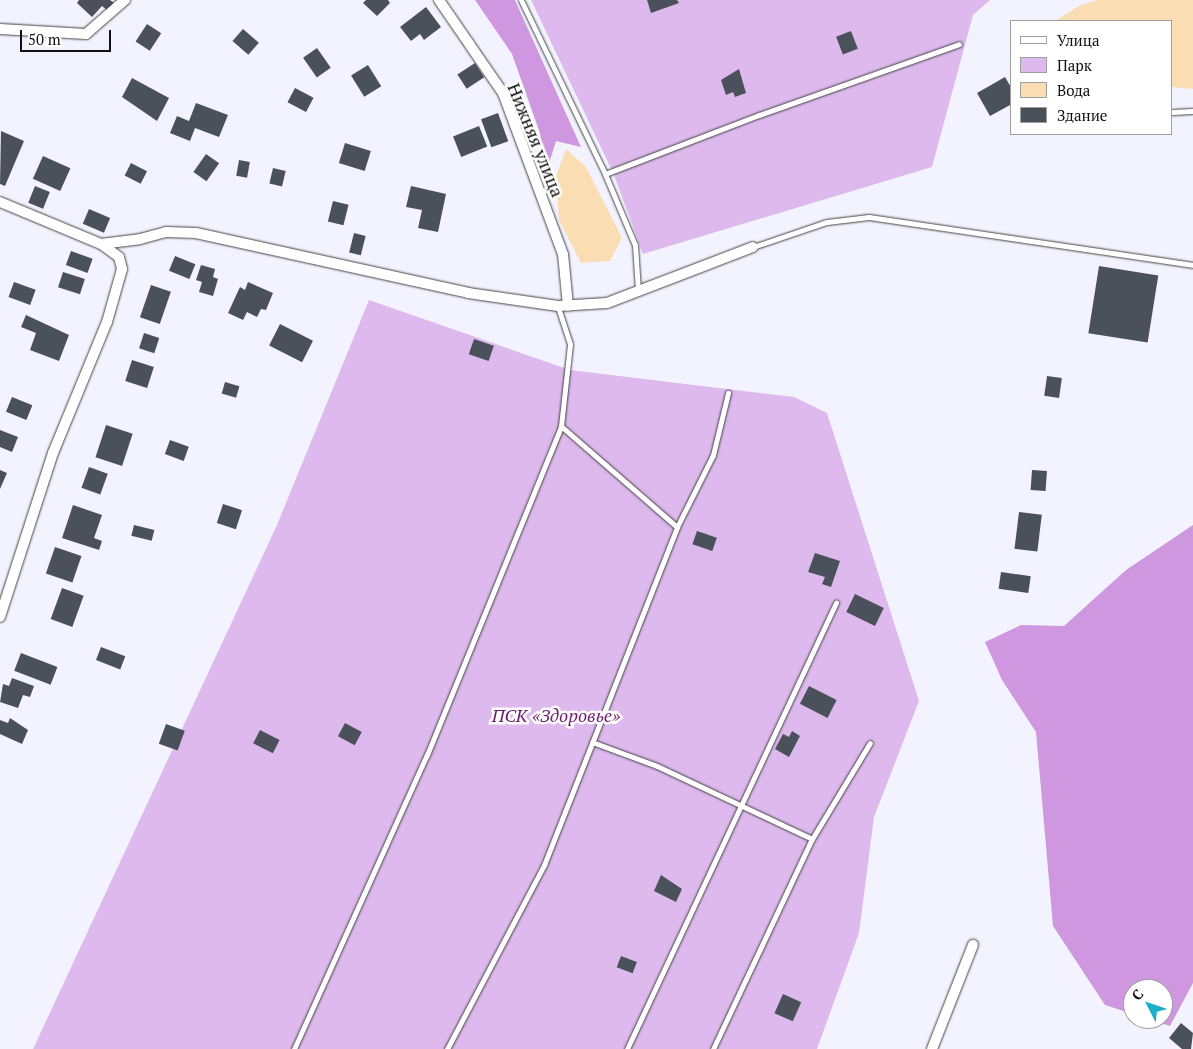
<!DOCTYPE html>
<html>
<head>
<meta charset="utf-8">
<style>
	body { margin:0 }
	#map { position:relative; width:1193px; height:1049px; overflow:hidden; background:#f3f3ff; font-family:"PT Serif",serif }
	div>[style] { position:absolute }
	.green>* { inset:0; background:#ddb9ed }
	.forest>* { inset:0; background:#ce97df }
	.water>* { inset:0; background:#fbddb3 }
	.building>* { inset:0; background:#4b515a; transform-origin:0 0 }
	.roads { filter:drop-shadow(0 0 1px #434343) drop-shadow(0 0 1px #434343) }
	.lane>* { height:5px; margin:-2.5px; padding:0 2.5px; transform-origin:2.5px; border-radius:2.5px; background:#fff }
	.street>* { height:10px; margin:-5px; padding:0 5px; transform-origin:5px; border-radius:5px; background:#fff }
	span { translate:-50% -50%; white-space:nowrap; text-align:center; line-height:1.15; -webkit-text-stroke:5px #fff; paint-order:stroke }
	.street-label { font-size:18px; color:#101010 }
	.park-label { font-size:18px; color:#6e1a6e; font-style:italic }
	.legend { position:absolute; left:1010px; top:20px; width:162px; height:115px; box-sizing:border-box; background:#fff; border:1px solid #9f9f9f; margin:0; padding:6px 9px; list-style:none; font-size:15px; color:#101010 }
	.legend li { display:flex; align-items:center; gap:10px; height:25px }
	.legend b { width:25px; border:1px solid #9f9f9f }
	.north { position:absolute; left:1123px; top:979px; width:50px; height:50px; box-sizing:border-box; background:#fff; border:1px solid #9f9f9f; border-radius:50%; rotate:311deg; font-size:14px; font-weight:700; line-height:20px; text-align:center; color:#101010 }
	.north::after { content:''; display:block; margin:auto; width:18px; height:22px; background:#1cafcc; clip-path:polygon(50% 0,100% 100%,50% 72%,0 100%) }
	.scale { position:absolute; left:20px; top:30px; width:91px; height:22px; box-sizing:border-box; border:2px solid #101010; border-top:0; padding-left:6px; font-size:15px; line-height:18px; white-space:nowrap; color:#101010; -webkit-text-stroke:4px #fff; paint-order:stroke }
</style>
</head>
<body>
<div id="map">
	<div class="green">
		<div style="clip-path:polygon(531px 0,990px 0,973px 15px,932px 167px,643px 254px,614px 175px)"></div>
		<div style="clip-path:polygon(369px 300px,570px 370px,794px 397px,827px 413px,919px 701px,874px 817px,859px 933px,817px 1049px,33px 1049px,277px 525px)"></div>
	</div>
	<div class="forest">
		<div style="clip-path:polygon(475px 0,515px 0,581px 147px,556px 141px,545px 176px,540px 133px,512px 54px)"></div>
		<div style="clip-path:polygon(1193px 525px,1193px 983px,1170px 1026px,1149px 1019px,1163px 1019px,1163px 989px,1133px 989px,1133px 1014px,1105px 1005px,1053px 926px,1036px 732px,1002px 680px,985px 642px,1021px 625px,1064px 626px,1126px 570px)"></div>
	</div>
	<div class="water">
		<div style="clip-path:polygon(1097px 0,1193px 0,1193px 89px,1172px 87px,1172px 21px,1055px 21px,1079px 6px)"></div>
		<div style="clip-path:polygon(566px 149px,586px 167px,622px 238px,610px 261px,581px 263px,559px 220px,556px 176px)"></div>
	</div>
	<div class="building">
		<div style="clip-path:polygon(79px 0,110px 0,114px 3px,107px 10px,102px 6px,92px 17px,77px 3px)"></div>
		<div style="clip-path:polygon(366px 0,388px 0,390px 3px,377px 16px,363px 3px)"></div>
		<div style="clip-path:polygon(647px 0,677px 0,679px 3px,651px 13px)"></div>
		<div style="clip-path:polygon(426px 7px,441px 27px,424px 40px,420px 34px,411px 41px,400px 27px)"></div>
		<div style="left:147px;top:24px;width:17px;height:21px;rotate:33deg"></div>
		<div style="left:243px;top:29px;width:21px;height:16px;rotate:41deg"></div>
		<div style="left:851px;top:31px;width:19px;height:16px;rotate:69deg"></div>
		<div style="left:317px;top:48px;width:24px;height:17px;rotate:55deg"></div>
		<div style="left:475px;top:63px;width:17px;height:21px;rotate:57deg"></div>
		<div style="left:368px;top:65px;width:25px;height:20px;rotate:58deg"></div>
		<div style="clip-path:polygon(739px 69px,746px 93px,735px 97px,733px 92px,726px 95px,721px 80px)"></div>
		<div style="clip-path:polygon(1005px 77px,1012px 89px,1012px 104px,990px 116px,977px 93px)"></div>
		<div style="clip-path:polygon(132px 78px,169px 98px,157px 121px,122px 97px)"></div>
		<div style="left:295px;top:88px;width:21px;height:16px;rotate:28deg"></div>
		<div style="clip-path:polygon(196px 103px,228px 115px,219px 137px,195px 128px,190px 141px,170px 133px,177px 116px,189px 121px)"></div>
		<div style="left:498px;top:113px;width:30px;height:18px;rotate:70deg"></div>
		<div style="left:479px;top:126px;width:22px;height:28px;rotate:68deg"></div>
		<div style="clip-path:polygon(1px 131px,24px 141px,5px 186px,0 184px)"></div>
		<div style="left:345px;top:143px;width:27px;height:21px;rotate:17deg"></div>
		<div style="left:206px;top:154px;width:16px;height:22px;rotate:35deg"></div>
		<div style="left:43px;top:156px;width:30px;height:25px;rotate:24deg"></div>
		<div style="left:239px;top:160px;width:11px;height:16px;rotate:10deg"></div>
		<div style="left:131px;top:163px;width:18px;height:14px;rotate:27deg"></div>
		<div style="left:273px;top:168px;width:13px;height:16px;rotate:13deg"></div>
		<div style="left:35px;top:186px;width:16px;height:18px;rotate:22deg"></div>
		<div style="clip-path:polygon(411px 186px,446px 194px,438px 232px,418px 228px,422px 210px,406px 207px)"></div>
		<div style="left:333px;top:201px;width:16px;height:21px;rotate:14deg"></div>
		<div style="left:89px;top:209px;width:23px;height:16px;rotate:23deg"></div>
		<div style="left:354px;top:233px;width:12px;height:20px;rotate:14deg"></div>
		<div style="left:71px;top:251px;width:23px;height:15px;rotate:20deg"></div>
		<div style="left:175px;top:256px;width:22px;height:16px;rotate:22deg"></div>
		<div style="clip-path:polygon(201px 265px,215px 269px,213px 277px,218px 279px,213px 296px,199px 292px,202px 282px,196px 280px)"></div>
		<div style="left:1099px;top:266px;width:60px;height:68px;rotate:9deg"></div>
		<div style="left:63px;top:272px;width:23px;height:16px;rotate:18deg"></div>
		<div style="left:14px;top:282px;width:23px;height:16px;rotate:20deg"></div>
		<div style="clip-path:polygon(248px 282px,273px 293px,266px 310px,261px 309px,257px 317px,247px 312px,243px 320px,228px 313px,240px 287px,245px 290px)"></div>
		<div style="left:151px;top:285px;width:21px;height:34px;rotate:19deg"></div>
		<div style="clip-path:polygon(26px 315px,69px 335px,59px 361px,30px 350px,36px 333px,21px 327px)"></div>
		<div style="left:280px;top:324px;width:37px;height:24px;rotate:27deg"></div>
		<div style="left:144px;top:333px;width:16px;height:16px;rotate:18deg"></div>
		<div style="left:474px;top:339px;width:21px;height:16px;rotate:19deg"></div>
		<div style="left:132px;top:360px;width:23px;height:22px;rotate:18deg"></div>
		<div style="left:1047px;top:376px;width:15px;height:20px;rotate:8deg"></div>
		<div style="left:225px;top:382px;width:15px;height:12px;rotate:16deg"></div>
		<div style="left:12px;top:397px;width:22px;height:16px;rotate:22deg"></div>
		<div style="left:106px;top:425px;width:28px;height:34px;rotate:18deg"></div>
		<div style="clip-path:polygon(0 430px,18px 437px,12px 452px,0 447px)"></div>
		<div style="left:170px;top:440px;width:20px;height:15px;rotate:20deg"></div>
		<div style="left:89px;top:467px;width:20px;height:22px;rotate:20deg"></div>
		<div style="clip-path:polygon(0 470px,7px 473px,0 489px)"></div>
		<div style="left:1032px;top:470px;width:15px;height:20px;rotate:4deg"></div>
		<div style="left:223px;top:504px;width:20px;height:20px;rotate:18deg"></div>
		<div style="clip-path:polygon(73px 505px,102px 515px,94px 538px,102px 541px,99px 550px,62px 538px)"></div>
		<div style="left:1019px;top:512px;width:23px;height:37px;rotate:7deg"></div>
		<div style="left:134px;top:525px;width:21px;height:11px;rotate:14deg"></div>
		<div style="left:697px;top:531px;width:21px;height:14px;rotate:19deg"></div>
		<div style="left:55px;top:547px;width:28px;height:28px;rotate:19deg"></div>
		<div style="clip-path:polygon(815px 553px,840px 561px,831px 587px,822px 584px,825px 577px,808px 572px)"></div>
		<div style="left:1001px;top:572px;width:30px;height:17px;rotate:8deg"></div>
		<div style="left:62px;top:588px;width:23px;height:33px;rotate:20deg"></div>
		<div style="left:855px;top:594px;width:32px;height:20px;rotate:26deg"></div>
		<div style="left:101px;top:647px;width:26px;height:14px;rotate:21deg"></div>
		<div style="left:21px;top:653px;width:39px;height:19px;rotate:21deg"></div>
		<div style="clip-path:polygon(12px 678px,34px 686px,30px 697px,23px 695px,18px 708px,0 702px,3px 684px,9px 686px)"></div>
		<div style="left:809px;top:686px;width:31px;height:20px;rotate:27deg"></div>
		<div style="clip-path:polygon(10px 718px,28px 730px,22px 744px,0 734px,0 720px,8px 723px)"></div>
		<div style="left:345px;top:723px;width:19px;height:15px;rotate:28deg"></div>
		<div style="left:166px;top:724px;width:20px;height:21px;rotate:20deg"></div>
		<div style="left:260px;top:730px;width:22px;height:15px;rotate:27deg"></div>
		<div style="clip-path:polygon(792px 731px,800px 736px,789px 757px,775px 749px,783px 734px,789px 737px)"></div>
		<div style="clip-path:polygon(661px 875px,682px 889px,676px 902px,654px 891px)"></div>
		<div style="left:621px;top:956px;width:17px;height:12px;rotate:21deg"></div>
		<div style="left:783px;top:994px;width:20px;height:21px;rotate:24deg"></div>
		<div style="clip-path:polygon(1181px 1023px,1193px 1033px,1191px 1049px,1182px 1049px,1169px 1038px)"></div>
	</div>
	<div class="roads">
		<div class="lane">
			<div style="left:521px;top:0;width:193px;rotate:64.2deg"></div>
			<div style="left:605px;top:174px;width:77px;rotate:67.1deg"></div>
			<div style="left:635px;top:245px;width:45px;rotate:86.2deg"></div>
			<div style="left:1172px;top:112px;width:21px;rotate:-3deg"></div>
			<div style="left:605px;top:174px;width:165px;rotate:-21deg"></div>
			<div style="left:759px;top:115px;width:212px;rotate:-19.5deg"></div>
			<div style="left:753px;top:247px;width:78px;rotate:-18.7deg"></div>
			<div style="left:827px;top:222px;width:42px;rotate:-6.8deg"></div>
			<div style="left:869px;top:217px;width:328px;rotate:8.4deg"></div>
			<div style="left:677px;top:527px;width:80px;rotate:-63.4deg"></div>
			<div style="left:713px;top:455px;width:64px;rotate:-76.4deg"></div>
			<div style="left:592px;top:742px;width:69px;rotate:20.3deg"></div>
			<div style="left:657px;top:766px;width:171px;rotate:25.2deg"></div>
			<div style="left:294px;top:1049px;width:323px;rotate:-65.7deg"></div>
			<div style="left:427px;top:755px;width:355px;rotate:-67.8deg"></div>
			<div style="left:561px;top:426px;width:82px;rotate:-83.7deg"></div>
			<div style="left:570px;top:344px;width:40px;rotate:-108deg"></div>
			<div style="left:447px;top:1049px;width:208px;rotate:-62.2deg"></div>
			<div style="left:544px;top:865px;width:363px;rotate:-68.5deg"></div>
			<div style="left:677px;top:527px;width:154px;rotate:-139deg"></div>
			<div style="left:627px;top:1049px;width:493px;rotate:-64.9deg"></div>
			<div style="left:713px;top:1049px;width:232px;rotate:-64.8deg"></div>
			<div style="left:812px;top:839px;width:112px;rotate:-58.9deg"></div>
		</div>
		<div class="street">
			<div style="left:439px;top:0;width:113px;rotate:55.5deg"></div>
			<div style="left:503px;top:93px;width:172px;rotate:69.6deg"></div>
			<div style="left:563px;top:254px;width:52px;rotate:84.5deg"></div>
			<div style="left:0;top:29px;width:86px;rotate:3.3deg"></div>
			<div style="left:86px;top:34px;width:52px;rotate:-41.1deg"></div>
			<div style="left:0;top:202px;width:109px;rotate:22.6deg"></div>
			<div style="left:101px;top:244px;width:39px;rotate:-7deg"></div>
			<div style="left:140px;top:239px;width:27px;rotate:-15deg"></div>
			<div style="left:166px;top:232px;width:30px;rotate:2deg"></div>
			<div style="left:196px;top:233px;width:279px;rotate:12.4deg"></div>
			<div style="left:468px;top:293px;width:91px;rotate:8.2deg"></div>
			<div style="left:558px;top:306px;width:49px;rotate:-3.5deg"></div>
			<div style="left:607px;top:303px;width:156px;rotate:-21deg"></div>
			<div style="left:0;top:617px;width:172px;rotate:-72.1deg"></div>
			<div style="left:53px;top:453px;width:142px;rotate:-67.6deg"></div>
			<div style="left:107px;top:322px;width:55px;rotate:-74.2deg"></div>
			<div style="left:122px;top:269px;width:12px;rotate:-104deg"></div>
			<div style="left:119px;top:257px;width:22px;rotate:-144deg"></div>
			<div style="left:932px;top:1049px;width:112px;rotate:-68.5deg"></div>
		</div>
	</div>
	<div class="street-label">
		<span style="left:536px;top:140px;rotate:68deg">Нижняя улица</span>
	</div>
	<div class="park-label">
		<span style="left:556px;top:715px">ПСК «Здоровье»</span>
	</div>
	<ul class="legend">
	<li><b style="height:6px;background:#fff"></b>Улица</li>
	<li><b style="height:14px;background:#ddb9ed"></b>Парк</li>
	<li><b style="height:14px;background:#fbddb3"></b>Вода</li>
	<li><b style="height:14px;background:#4b515a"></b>Здание</li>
	</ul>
	<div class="north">С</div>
	<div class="scale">50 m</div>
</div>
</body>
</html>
